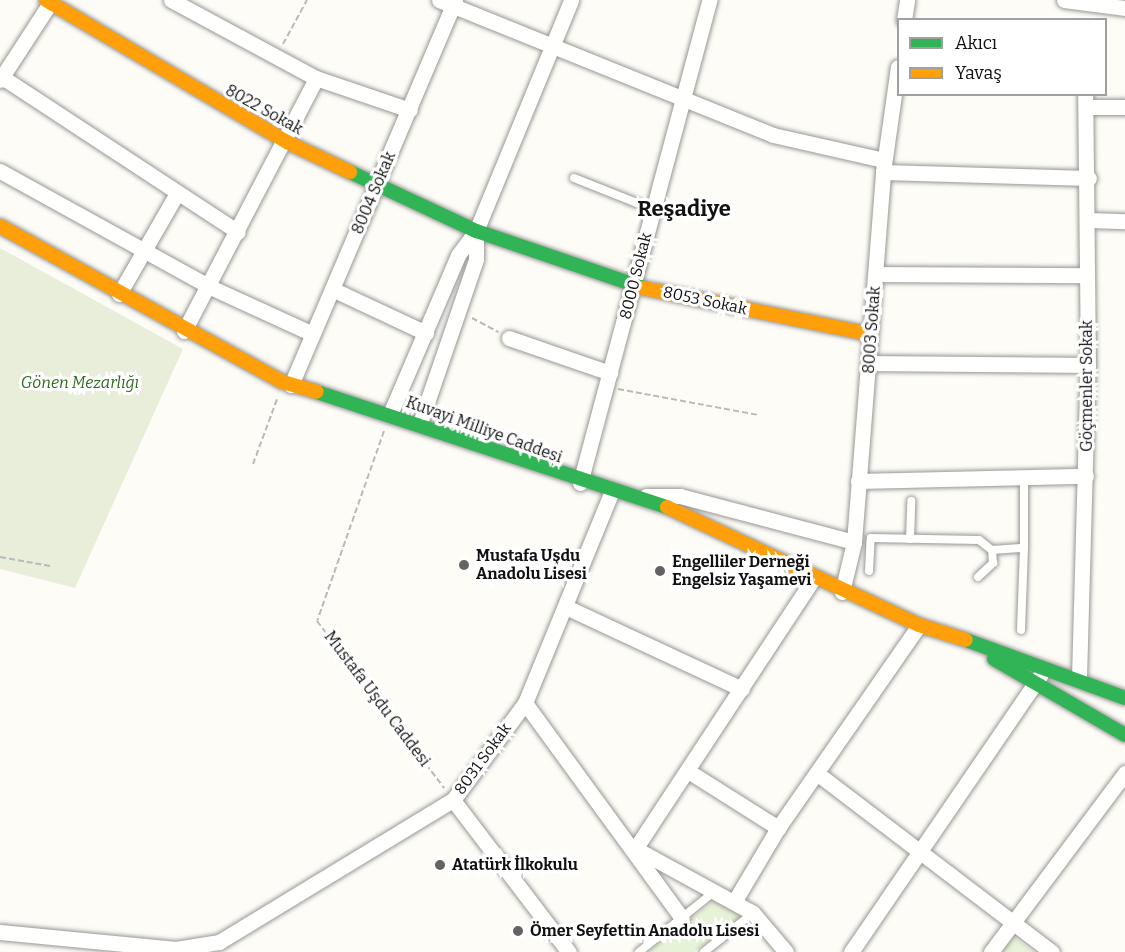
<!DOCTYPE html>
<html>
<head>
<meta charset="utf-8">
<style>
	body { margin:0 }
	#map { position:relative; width:1125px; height:952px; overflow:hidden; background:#fdfcf7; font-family:Bitter,serif }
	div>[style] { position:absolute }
	.green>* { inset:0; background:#e7f3d7 }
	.cemetery>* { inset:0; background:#e9eedb }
	.path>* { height:2px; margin-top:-1px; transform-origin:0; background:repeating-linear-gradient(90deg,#b9b9b8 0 6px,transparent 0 9px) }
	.roads { filter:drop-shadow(0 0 2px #979795) drop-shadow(0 0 2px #979795) }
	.lane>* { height:8px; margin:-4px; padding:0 4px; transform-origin:4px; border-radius:4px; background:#fffffe }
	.street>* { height:15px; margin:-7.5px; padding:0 7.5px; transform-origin:7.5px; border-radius:7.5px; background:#fffffe }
	.fast>* { height:14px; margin:-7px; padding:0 7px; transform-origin:7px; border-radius:7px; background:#30b455 }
	.slow>* { height:14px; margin:-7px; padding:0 7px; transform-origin:7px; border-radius:7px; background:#ff9f0a }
	.dots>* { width:16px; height:16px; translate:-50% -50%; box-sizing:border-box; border:3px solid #fff; border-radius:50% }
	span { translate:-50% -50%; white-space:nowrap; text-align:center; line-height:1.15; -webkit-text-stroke:6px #fff; paint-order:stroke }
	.street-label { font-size:16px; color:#111 }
	.park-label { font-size:16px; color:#2f6b1f; font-style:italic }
	.poi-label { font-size:16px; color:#111; font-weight:700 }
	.left { translate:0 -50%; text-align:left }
	.district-label { font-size:22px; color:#111; font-weight:700 }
	.legend { position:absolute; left:897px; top:18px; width:210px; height:78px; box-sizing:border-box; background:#fff; border:2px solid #a0a0a0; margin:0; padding:8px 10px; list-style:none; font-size:18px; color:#111 }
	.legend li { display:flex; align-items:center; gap:12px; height:30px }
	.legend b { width:30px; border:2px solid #a0a0a0 }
</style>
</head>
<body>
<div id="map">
	<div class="green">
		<div style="clip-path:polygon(714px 901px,742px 915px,694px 952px,648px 952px)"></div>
		<div style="clip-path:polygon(1011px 935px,1034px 952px,1000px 952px)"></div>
	</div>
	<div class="cemetery">
		<div style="clip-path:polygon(0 248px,183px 349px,75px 588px,0 569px)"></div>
	</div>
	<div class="path">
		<div style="left:283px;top:44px;width:50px;rotate:-61.4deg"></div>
		<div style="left:472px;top:318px;width:30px;rotate:28deg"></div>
		<div style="left:618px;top:389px;width:142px;rotate:10.5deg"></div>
		<div style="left:384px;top:431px;width:201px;rotate:109.4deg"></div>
		<div style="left:317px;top:621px;width:210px;rotate:52.7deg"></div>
		<div style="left:253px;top:464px;width:69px;rotate:-69.7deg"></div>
		<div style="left:0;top:557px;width:51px;rotate:10.2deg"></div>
	</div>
	<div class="roads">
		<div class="lane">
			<div style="left:574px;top:178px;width:84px;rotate:21.7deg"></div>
			<div style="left:910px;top:539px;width:38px;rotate:-88deg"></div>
			<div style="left:869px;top:571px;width:33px;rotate:-87deg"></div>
			<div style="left:871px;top:538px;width:108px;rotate:1.1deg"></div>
			<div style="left:979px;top:540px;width:16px;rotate:38deg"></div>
			<div style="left:992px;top:550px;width:32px;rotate:-4deg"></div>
			<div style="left:1024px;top:548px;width:69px;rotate:-90deg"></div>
			<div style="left:978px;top:577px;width:21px;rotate:-43deg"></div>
			<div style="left:993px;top:563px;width:13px;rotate:-94deg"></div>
			<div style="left:1021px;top:630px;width:82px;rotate:-87.9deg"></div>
			<div style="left:639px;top:952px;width:96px;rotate:-38.7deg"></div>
			<div style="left:704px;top:952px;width:63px;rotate:-38.5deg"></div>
		</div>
		<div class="street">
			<div style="left:171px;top:0;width:165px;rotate:28.3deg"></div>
			<div style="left:316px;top:78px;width:99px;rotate:18.8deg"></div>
			<div style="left:439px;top:0;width:360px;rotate:22deg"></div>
			<div style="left:773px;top:135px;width:114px;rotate:12.7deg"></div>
			<div style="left:1064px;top:0;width:62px;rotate:7.5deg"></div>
			<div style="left:904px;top:20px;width:20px;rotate:-81deg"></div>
			<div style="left:2px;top:77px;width:282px;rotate:33.3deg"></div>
			<div style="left:0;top:80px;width:92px;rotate:-57deg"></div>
			<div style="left:1088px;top:107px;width:37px"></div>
			<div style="left:0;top:171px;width:238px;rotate:28.9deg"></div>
			<div style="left:208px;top:286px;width:115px;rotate:24.6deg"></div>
			<div style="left:883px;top:172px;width:206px;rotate:1.7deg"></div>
			<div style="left:1089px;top:220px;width:36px;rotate:2deg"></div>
			<div style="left:876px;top:274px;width:211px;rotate:0.3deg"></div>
			<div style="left:332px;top:289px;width:104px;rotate:25.1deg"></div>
			<div style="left:119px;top:294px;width:116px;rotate:-60.1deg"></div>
			<div style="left:184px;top:331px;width:285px;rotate:-62.4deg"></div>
			<div style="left:509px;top:338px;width:107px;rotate:19.1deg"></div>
			<div style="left:870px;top:363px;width:218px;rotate:0.5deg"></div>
			<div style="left:291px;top:385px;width:418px;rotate:-66.9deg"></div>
			<div style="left:390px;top:414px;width:173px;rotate:-66.8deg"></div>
			<div style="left:458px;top:255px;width:30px;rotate:-53deg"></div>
			<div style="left:476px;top:231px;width:250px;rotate:-67.6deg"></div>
			<div style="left:420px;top:423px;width:173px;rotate:-71.1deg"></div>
			<div style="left:476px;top:259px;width:28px;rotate:-90deg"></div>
			<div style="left:858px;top:481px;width:228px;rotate:-1.3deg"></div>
			<div style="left:580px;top:483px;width:500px;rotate:-75deg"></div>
			<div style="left:646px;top:496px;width:34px"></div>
			<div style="left:680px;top:496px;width:180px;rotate:14.8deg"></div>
			<div style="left:842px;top:592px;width:51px;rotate:-76.5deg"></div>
			<div style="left:854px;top:542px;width:371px;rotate:-85.5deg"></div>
			<div style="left:883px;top:172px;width:106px;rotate:-81.9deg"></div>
			<div style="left:566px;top:607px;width:194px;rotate:25deg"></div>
			<div style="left:1079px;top:678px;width:313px;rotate:-88.4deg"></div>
			<div style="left:1088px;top:365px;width:271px;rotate:-90.6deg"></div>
			<div style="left:525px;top:703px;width:266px;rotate:53.9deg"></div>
			<div style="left:688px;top:771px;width:107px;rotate:32.3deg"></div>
			<div style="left:818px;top:774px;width:294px;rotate:37.3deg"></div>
			<div style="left:453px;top:800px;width:191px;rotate:52.7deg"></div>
			<div style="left:635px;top:849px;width:323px;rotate:-56.6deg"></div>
			<div style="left:638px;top:850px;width:131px;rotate:28.7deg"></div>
			<div style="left:753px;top:913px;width:51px;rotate:49.8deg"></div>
			<div style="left:734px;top:902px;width:86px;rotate:-59.3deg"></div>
			<div style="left:778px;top:828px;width:247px;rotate:-55.2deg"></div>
			<div style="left:0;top:932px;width:177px;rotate:5.5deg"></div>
			<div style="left:176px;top:949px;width:44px;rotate:-9.2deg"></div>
			<div style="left:219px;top:942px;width:274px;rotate:-31.3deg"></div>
			<div style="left:453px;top:800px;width:121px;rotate:-53.4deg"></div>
			<div style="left:525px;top:703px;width:227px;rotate:-67.7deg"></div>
			<div style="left:851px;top:952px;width:335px;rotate:-55.6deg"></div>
			<div style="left:991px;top:952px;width:224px;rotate:-53.2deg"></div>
		</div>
		<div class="fast">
			<div style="left:350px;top:172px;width:139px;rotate:25.1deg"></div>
			<div style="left:476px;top:231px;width:176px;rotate:18.8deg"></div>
			<div style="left:317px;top:392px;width:368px;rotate:18.2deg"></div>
			<div style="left:966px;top:640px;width:169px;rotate:20deg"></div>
			<div style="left:994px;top:659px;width:151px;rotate:30.1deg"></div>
		</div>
		<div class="slow">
			<div style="left:46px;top:0;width:280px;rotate:30.5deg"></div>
			<div style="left:287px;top:142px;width:70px;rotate:25.5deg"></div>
			<div style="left:0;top:226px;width:323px;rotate:28.9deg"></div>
			<div style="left:283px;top:382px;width:35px;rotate:16deg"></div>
			<div style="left:643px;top:288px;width:232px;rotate:11.5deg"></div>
			<div style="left:667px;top:507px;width:278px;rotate:25.1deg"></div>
			<div style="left:919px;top:625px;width:49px;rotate:17.7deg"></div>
		</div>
	</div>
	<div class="dots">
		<div style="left:464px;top:565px;background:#646362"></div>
		<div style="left:660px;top:571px;background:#646362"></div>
		<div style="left:440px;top:865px;background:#646362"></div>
		<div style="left:518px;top:931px;background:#646362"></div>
	</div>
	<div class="street-label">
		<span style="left:264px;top:110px;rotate:29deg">8022 Sokak</span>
		<span style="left:374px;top:193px;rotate:-67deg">8004 Sokak</span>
		<span style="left:636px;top:276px;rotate:-76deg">8000 Sokak</span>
		<span style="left:705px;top:301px;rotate:12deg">8053 Sokak</span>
		<span style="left:872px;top:330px;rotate:-86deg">8003 Sokak</span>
		<span style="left:1087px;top:386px;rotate:-90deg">Göçmenler Sokak</span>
		<span style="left:484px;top:430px;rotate:20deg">Kuvayi Milliye Caddesi</span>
		<span style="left:377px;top:699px;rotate:53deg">Mustafa Uşdu Caddesi</span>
		<span style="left:483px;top:759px;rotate:-54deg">8031 Sokak</span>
	</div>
	<div class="park-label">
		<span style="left:80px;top:383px">Gönen Mezarlığı</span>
	</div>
	<div class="poi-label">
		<span class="left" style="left:476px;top:565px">Mustafa Uşdu<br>Anadolu Lisesi</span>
		<span class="left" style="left:672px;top:571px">Engelliler Derneği<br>Engelsiz Yaşamevi</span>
		<span class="left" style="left:452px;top:865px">Atatürk İlkokulu</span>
		<span class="left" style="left:530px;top:931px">Ömer Seyfettin Anadolu Lisesi</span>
	</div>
	<div class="district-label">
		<span style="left:684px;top:209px">Reşadiye</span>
	</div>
	<ul class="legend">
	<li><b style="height:8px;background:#30b455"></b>Akıcı</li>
	<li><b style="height:8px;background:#ff9f0a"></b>Yavaş</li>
	</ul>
</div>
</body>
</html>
